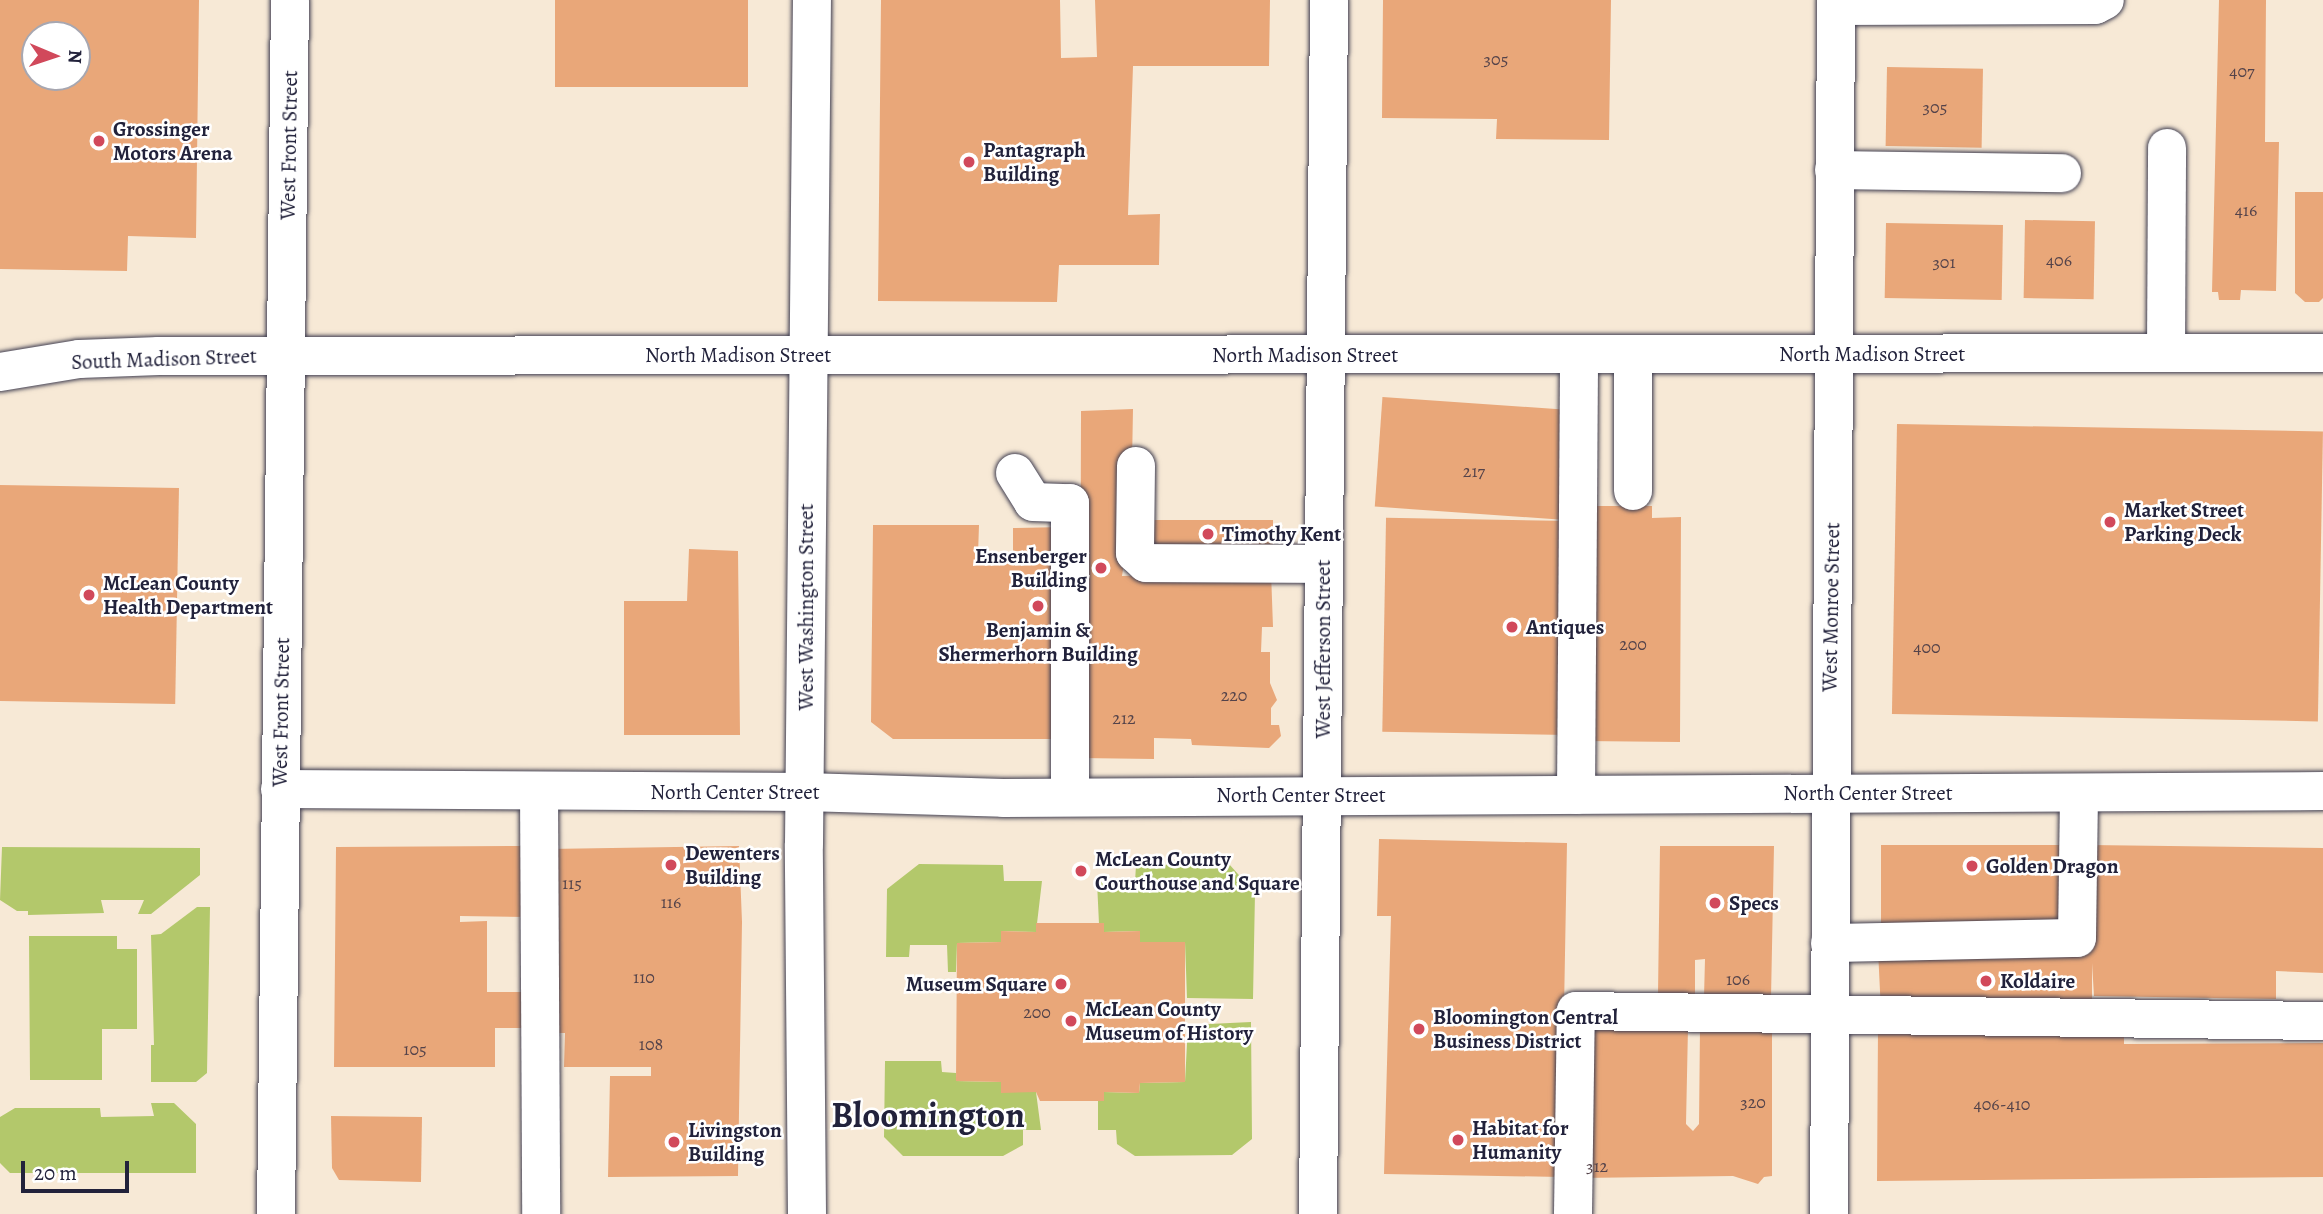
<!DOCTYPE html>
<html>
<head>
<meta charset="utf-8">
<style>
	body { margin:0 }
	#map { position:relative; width:2323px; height:1214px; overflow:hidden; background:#f7e9d6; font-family:Alegreya,serif }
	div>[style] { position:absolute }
	.green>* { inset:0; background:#b3c86b }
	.building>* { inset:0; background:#e9a779; transform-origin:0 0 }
	.roads { filter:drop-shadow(0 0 2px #424052) drop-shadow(0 0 2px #424052) }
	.minor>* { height:38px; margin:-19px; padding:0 19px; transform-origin:19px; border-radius:19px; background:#fff }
	.major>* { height:38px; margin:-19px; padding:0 19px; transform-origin:19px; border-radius:19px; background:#fff }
	.dots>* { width:19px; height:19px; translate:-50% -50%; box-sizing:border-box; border:4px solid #fff; border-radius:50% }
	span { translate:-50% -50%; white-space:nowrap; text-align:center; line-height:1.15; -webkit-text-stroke:5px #fff; paint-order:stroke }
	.number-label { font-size:18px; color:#54434a }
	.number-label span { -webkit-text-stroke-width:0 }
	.poi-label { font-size:21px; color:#22223b; font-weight:700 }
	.left { translate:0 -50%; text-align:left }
	.right { translate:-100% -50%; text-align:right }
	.street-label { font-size:21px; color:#22223b }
	.town-label { font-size:35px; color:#22223b; font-weight:700 }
	.north { position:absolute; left:21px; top:21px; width:70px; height:70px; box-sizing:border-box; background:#fff; border:2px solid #a7a7b1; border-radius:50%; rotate:92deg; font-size:19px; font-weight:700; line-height:28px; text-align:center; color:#22223b }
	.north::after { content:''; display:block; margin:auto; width:24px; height:32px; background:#d1495b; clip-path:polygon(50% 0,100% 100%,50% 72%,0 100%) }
	.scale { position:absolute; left:21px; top:1161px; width:108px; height:32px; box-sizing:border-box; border:4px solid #22223b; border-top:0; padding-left:9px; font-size:21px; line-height:24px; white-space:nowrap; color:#22223b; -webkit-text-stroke:5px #fff; paint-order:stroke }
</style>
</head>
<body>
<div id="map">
	<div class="green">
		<div style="clip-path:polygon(2px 847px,200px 848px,200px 875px,151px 914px,138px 914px,144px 900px,101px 900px,104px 913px,28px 915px,28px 911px,17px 911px,0 900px)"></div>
		<div style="clip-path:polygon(919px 864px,1003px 865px,1004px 881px,1042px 881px,1036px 932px,1002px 931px,1001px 942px,957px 943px,956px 972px,948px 972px,947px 945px,910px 945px,909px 957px,886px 957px,887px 889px)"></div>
		<div style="clip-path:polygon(1229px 864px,1255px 893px,1253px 999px,1187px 998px,1185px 942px,1140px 942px,1139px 931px,1104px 932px,1104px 924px,1099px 924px,1097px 882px,1135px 882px,1136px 865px)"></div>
		<div style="clip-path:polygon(197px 907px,210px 907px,207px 1073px,196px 1082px,151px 1082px,151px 1045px,154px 1045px,151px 935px,161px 934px)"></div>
		<div style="clip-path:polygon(29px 936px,117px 936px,117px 949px,137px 949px,137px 1029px,102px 1029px,102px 1080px,30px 1080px)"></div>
		<div style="clip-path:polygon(1251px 1022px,1252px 1139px,1232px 1155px,1135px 1156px,1117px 1144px,1116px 1130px,1098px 1130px,1098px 1101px,1104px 1101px,1104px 1092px,1139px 1093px,1140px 1083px,1185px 1082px,1188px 1025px)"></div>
		<div style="clip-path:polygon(885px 1061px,941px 1061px,942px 1072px,956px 1073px,956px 1081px,1001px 1082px,1001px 1092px,1036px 1092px,1041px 1130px,1023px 1130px,1023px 1145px,1003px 1156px,903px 1156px,884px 1137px)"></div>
		<div style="clip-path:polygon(151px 1103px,174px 1103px,196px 1124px,196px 1173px,10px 1173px,0 1163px,0 1117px,15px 1108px,100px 1108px,101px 1117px,154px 1116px)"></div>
	</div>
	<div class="building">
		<div style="clip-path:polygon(evenodd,0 0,199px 0,196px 238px,128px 236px,127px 271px,0 269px,0 0,35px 35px,77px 35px,77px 77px,35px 77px,35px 35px)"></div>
		<div style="left:555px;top:0;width:193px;height:87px"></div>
		<div style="clip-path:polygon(881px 0,1060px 0,1061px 58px,1097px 57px,1095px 0,1270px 0,1269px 66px,1133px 66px,1128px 215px,1160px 214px,1159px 265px,1059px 265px,1057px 302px,878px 301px)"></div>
		<div style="clip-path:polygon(1383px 0,1611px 0,1609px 140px,1496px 139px,1497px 119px,1382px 118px)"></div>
		<div style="clip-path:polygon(2219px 0,2266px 0,2265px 142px,2279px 142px,2276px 291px,2241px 290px,2240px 300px,2219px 300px,2218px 292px,2212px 292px)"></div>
		<div style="left:1887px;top:67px;width:96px;height:79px;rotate:1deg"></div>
		<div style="clip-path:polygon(2295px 192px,2323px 192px,2323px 298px,2319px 302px,2305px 302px,2295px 293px)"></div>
		<div style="left:2025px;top:220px;width:70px;height:78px;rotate:1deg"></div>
		<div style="left:1886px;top:223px;width:117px;height:75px;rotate:1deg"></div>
		<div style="clip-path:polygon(1133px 409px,1131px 519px,1122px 576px,1271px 572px,1273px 627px,1262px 627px,1261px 652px,1270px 652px,1270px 683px,1277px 700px,1271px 708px,1271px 725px,1279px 725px,1281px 736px,1269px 748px,1192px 745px,1191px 739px,1154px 738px,1154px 759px,1080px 758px,1081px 411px)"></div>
		<div style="left:1570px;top:410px;width:110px;height:188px;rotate:94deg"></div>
		<div style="left:1897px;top:424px;width:426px;height:290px;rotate:1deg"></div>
		<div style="left:0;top:485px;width:179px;height:216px;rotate:1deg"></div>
		<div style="clip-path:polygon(1593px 506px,1652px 506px,1652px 518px,1681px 517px,1680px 742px,1583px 741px)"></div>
		<div style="left:1144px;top:520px;width:129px;height:38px"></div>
		<div style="left:1572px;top:521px;width:214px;height:186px;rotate:91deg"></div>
		<div style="clip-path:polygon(873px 525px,979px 525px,978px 555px,1013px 556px,1013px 528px,1064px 527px,1061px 739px,893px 739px,871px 722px)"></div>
		<div style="clip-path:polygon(689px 549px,738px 551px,740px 735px,624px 735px,624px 601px,687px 601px)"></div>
		<div style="clip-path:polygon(1379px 839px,1567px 843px,1561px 1177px,1384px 1174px,1391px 916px,1377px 916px)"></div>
		<div style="left:1881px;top:845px;width:183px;height:84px"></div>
		<div style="clip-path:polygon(2090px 845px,2323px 848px,2323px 973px,2276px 971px,2276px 999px,2094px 996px,2092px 963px,2092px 1012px,1881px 1012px,1878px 950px,2093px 947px)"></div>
		<div style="clip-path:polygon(528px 846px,528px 917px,460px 916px,460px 922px,487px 921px,487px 992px,531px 992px,530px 1028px,495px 1028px,495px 1067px,334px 1067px,336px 847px)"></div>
		<div style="clip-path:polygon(739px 846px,742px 922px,738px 1176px,608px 1177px,610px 1076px,651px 1076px,651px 1067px,564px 1067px,565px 1033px,546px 1033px,548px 849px)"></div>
		<div style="clip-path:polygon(1660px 846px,1774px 846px,1771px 998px,1704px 997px,1705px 959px,1695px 960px,1695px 994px,1658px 994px)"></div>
		<div style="clip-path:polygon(1036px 923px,1104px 923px,1104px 932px,1140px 931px,1140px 942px,1185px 942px,1185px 1082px,1140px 1083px,1139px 1093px,1104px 1092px,1104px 1101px,1040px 1101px,1036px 1092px,1001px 1093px,1001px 1082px,956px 1081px,957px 943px,1001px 942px,1001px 931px,1036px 932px)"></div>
		<div style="clip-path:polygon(1688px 1027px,1686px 1124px,1693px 1131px,1699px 1124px,1700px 1027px,1772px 1027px,1772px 1176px,1764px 1177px,1758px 1184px,1733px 1176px,1579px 1178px,1582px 1028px)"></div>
		<div style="clip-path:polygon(2124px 1027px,2124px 1044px,2323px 1043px,2323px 1177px,1877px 1181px,1878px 1028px)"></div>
		<div style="clip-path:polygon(331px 1116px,422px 1117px,421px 1182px,339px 1180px,332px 1168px)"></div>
	</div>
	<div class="roads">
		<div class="minor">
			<div style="left:1836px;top:6px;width:259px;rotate:-0.2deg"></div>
			<div style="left:2095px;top:5px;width:11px;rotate:-27deg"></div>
			<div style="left:1834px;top:170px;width:228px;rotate:0.8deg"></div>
			<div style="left:2166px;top:353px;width:205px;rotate:-89.7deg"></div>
			<div style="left:1633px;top:355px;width:136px;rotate:90deg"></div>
			<div style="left:1136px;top:466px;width:87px;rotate:90.7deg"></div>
			<div style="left:1135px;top:553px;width:15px;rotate:42deg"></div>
			<div style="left:1146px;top:563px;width:178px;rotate:0.3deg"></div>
			<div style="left:1015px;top:473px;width:34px;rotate:58deg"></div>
			<div style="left:1033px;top:502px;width:37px;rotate:2deg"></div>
			<div style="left:1070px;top:503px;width:294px;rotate:90deg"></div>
			<div style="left:280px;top:789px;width:525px;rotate:0.33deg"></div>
			<div style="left:805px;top:792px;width:198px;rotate:1.7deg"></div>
			<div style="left:1003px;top:798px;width:1320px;rotate:-0.3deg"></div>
			<div style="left:539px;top:791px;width:423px;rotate:89.7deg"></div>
			<div style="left:1576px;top:795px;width:440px;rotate:-89.6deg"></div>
			<div style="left:1830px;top:943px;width:247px;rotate:-1.2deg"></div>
			<div style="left:2077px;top:938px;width:144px;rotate:-89.2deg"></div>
			<div style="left:276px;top:1214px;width:1214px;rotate:-89.34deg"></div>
			<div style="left:1318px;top:1214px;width:1214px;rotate:-89.48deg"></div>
			<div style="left:1573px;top:1214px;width:203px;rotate:-89.2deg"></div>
			<div style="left:1576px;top:1011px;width:747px;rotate:0.77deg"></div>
			<div style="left:1829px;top:1214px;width:1214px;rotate:-89.67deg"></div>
		</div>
		<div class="major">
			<div style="left:0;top:372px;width:80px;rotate:-9.3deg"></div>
			<div style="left:79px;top:359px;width:80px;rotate:-2.1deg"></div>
			<div style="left:159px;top:356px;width:2164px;rotate:-0.08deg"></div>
			<div style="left:807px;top:1214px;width:370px;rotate:-90.5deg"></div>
			<div style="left:804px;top:844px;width:844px;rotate:-89.46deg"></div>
		</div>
	</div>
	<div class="dots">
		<div style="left:99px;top:141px;background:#d1495b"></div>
		<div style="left:969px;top:162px;background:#d1495b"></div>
		<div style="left:2110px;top:522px;background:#d1495b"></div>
		<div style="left:1208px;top:534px;background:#d1495b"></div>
		<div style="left:1101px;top:568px;background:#d1495b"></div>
		<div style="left:89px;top:595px;background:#d1495b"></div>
		<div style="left:1038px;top:606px;background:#d1495b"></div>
		<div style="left:1512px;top:627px;background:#d1495b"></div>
		<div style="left:671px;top:865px;background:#d1495b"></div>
		<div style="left:1972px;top:866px;background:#d1495b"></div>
		<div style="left:1081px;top:871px;background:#d1495b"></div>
		<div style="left:1715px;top:903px;background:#d1495b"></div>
		<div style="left:1986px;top:981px;background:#d1495b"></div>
		<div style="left:1061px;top:984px;background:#d1495b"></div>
		<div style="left:1071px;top:1021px;background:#d1495b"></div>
		<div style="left:1419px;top:1029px;background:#d1495b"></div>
		<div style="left:1458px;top:1140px;background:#d1495b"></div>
		<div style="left:674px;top:1142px;background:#d1495b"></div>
	</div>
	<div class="number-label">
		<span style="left:1496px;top:59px">305</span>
		<span style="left:2242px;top:71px">407</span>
		<span style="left:1935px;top:107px">305</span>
		<span style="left:2246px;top:210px">416</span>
		<span style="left:2059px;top:260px">406</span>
		<span style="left:1944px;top:262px">301</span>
		<span style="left:1474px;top:471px">217</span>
		<span style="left:1633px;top:644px">200</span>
		<span style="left:1927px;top:647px">400</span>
		<span style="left:1234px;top:695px">220</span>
		<span style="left:1124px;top:718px">212</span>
		<span style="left:572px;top:883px">115</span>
		<span style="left:671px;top:902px">116</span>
		<span style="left:644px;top:977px">110</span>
		<span style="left:1738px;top:979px">106</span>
		<span style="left:1037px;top:1012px">200</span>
		<span style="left:651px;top:1044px">108</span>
		<span style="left:415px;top:1049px">105</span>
		<span style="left:1753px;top:1102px">320</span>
		<span style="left:2002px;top:1104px">406-410</span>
		<span style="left:1597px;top:1166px">312</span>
	</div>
	<div class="poi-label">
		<span class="left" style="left:113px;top:141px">Grossinger<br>Motors Arena</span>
		<span class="left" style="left:983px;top:162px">Pantagraph<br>Building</span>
		<span class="left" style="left:2124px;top:522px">Market Street<br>Parking Deck</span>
		<span class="left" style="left:1222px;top:534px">Timothy Kent</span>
		<span class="right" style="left:1087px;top:568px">Ensenberger<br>Building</span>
		<span class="left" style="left:103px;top:595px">McLean County<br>Health Department</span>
		<span class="left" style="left:1526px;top:627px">Antiques</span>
		<span style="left:1038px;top:642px">Benjamin &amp;<br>Shermerhorn Building</span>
		<span class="left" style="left:685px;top:865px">Dewenters<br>Building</span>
		<span class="left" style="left:1095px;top:871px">McLean County<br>Courthouse and Square</span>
		<span class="left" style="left:1986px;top:866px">Golden Dragon</span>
		<span class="left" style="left:1729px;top:903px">Specs</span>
		<span class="left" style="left:2000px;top:981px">Koldaire</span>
		<span class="right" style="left:1047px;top:984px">Museum Square</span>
		<span class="left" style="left:1085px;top:1021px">McLean County<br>Museum of History</span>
		<span class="left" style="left:1433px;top:1029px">Bloomington Central<br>Business District</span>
		<span class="left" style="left:1472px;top:1140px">Habitat for<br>Humanity</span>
		<span class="left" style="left:688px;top:1142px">Livingston<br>Building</span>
	</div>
	<div class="street-label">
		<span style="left:289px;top:145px;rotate:-89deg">West Front Street</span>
		<span style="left:1872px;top:354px">North Madison Street</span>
		<span style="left:738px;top:355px">North Madison Street</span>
		<span style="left:1305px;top:355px">North Madison Street</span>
		<span style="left:164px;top:359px;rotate:-2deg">South Madison Street</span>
		<span style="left:806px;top:607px;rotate:-90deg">West Washington Street</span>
		<span style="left:1831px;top:607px;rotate:-89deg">West Monroe Street</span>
		<span style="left:1323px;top:649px;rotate:-90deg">West Jefferson Street</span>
		<span style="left:281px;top:712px;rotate:-89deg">West Front Street</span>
		<span style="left:735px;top:792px">North Center Street</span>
		<span style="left:1868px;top:793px">North Center Street</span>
		<span style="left:1301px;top:795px">North Center Street</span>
	</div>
	<div class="town-label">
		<span style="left:928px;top:1115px">Bloomington</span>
	</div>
	<div class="north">N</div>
	<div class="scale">20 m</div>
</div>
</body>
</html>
